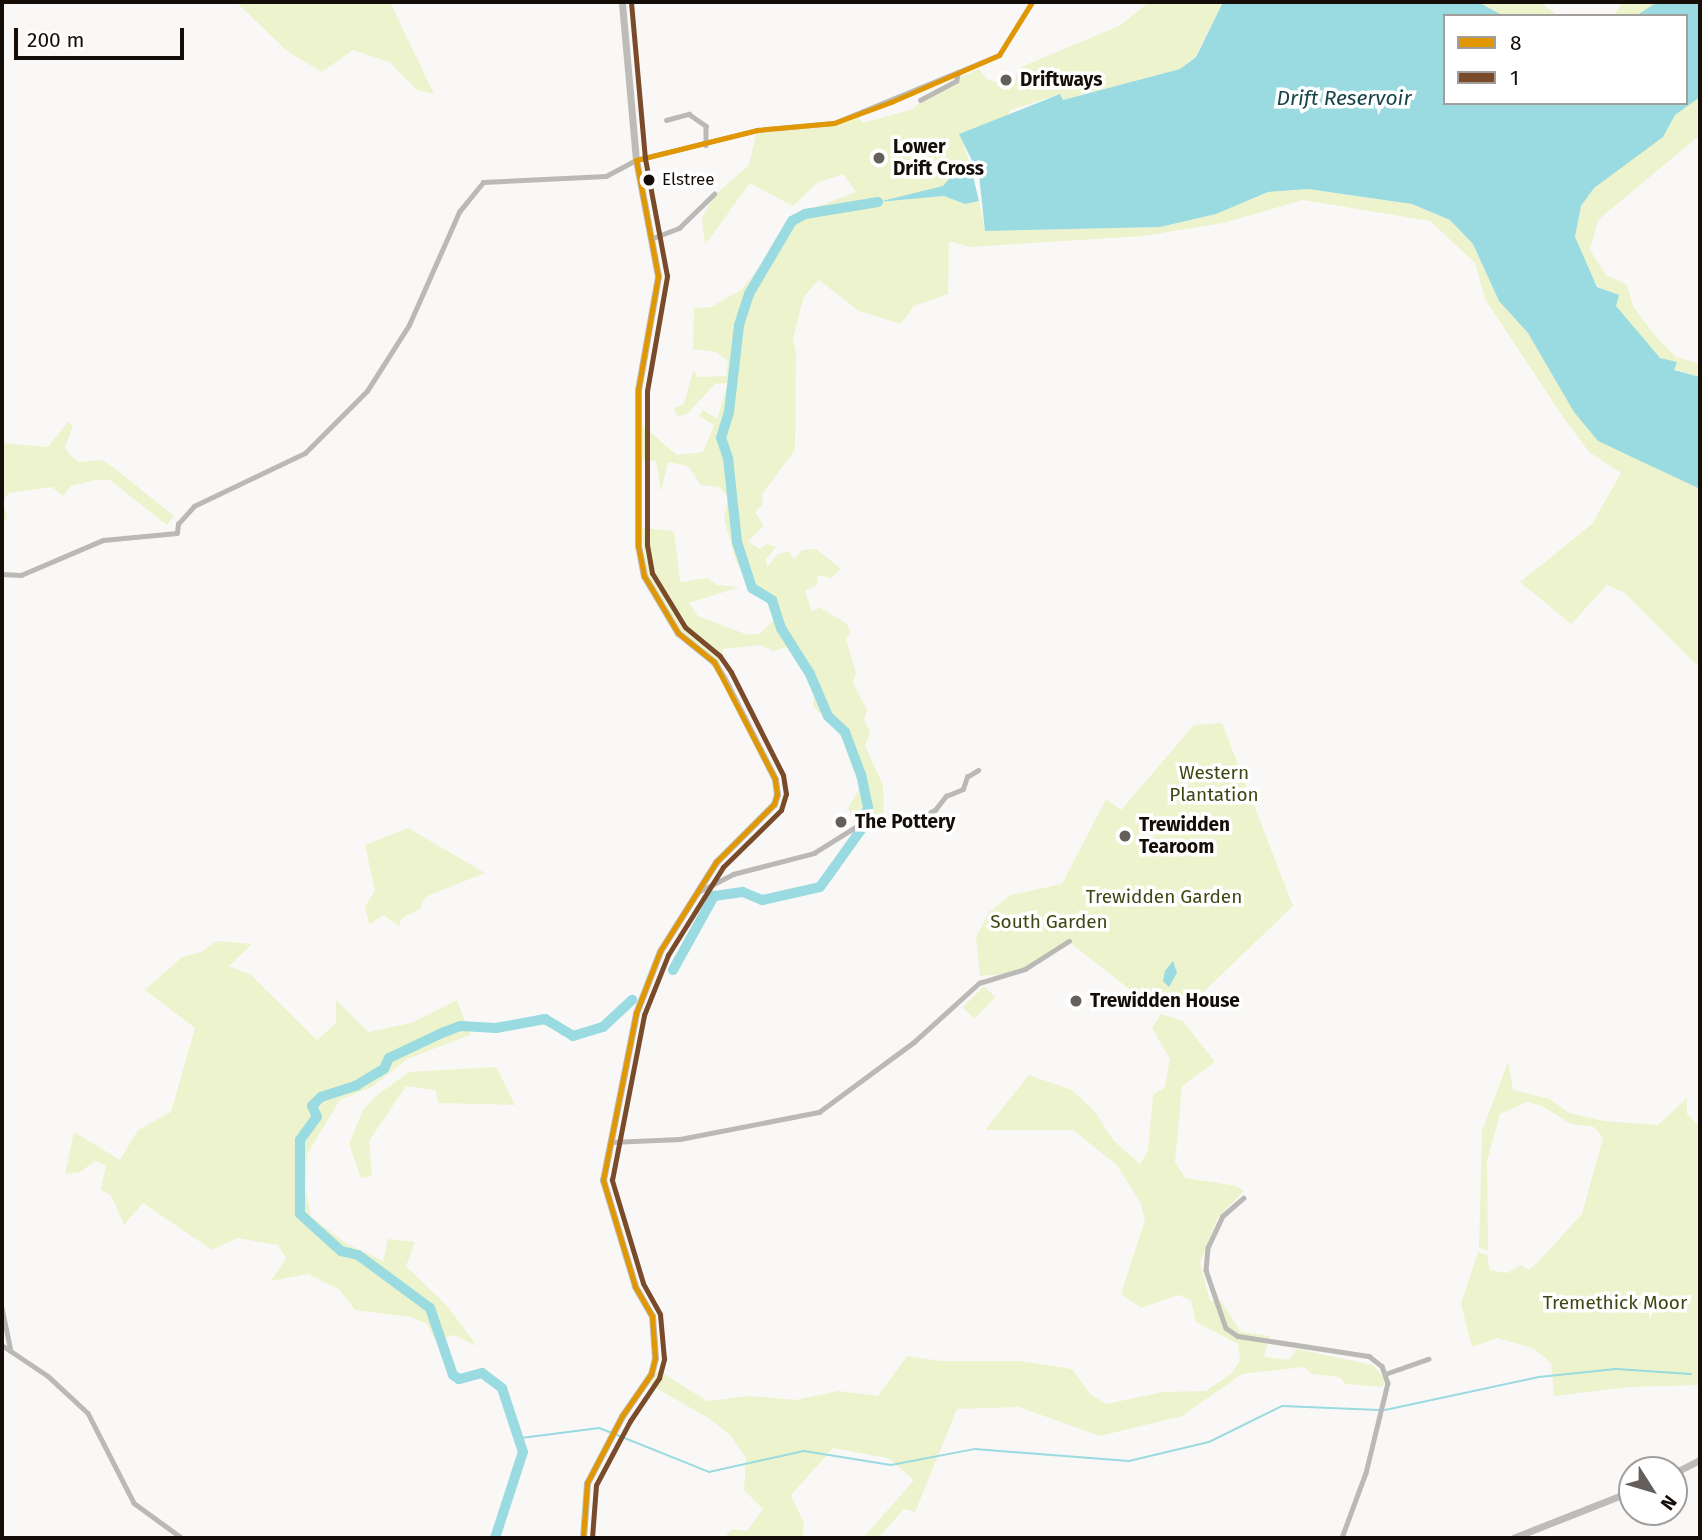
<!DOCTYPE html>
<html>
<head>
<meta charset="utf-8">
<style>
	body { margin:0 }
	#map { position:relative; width:1702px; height:1540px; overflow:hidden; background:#faf8f6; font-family:"Fira Sans",sans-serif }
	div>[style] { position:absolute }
	.green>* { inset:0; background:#edf3cd; transform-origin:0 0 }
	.water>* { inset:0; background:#99dbe0 }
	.stream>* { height:2px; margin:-1px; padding:0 1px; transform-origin:1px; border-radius:1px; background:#99dbe0 }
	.river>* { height:10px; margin:-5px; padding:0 5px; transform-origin:5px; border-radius:5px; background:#99dbe0 }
	.minor>* { height:4.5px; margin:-2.25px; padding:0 2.25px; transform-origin:2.25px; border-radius:2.25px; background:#bbb9b6 }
	.primary>* { height:7px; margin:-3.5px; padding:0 3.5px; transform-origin:3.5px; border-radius:3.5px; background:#bebcb8 }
	.bus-1>* { height:5px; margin:-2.5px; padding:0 2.5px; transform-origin:2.5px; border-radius:2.5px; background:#e09701 }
	.bus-2>* { height:5px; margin:-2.5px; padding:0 2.5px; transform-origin:2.5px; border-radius:2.5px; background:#7a4b2a }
	.dots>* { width:19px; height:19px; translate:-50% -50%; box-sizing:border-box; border:4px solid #fff; border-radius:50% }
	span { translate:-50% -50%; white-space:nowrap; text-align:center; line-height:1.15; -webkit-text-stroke:7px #fff; paint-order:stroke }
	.bus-label { font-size:17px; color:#140d08 }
	.left { translate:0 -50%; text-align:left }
	.poi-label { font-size:19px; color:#140d08; font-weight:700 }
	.park-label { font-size:19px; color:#404613 }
	.water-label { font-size:21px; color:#174448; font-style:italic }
	.frame { position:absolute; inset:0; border:4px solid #140d08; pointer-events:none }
	.legend { position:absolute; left:1443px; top:14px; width:245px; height:91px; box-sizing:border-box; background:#fff; border:2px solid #a19e9c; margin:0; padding:9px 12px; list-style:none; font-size:21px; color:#140d08 }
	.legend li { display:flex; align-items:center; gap:14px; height:35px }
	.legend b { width:35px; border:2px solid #a19e9c }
	.north { position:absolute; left:1618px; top:1456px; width:70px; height:70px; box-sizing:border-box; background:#fff; border:2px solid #a19e9c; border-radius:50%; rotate:127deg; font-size:19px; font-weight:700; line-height:28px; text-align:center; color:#140d08 }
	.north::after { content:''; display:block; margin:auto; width:24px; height:32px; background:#645f5b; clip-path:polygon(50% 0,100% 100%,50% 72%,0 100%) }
	.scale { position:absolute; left:14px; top:28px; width:170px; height:32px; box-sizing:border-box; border:4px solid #140d08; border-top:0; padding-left:9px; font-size:21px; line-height:24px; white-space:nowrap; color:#140d08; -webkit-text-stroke:5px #fff; paint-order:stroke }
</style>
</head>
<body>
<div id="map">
	<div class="green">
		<div style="clip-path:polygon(236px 2px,390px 2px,434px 94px,417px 90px,389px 62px,353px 50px,322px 72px,287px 51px)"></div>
		<div style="clip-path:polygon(1149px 2px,1223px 2px,1195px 57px,1180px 69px,1063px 100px,1060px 94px,1011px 110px,1006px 117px,960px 133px,970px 164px,956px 171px,943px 186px,887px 201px,944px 196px,965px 204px,979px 201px,985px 231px,1160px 227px,1216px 214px,1268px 192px,1308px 189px,1412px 204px,1450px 220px,1473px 244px,1499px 301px,1528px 333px,1575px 412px,1598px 441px,1700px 489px,1700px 668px,1625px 593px,1607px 585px,1571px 624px,1520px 582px,1592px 524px,1621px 473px,1589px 452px,1563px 417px,1485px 299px,1475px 263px,1430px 221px,1303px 200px,1223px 223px,1143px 236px,970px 247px,949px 241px,948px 294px,914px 306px,901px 324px,859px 311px,819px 280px,804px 296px,793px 339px,796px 354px,795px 450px,762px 494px,763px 504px,755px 512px,764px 526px,748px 541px,759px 549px,767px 544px,776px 547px,766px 559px,767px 567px,778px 554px,789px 551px,794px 559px,802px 550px,816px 549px,841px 569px,831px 578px,818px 575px,817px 585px,805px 591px,812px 612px,819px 607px,847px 624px,850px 632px,846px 639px,856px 673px,853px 683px,867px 710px,864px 720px,870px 732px,865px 746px,883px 785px,884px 819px,857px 826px,848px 808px,864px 781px,839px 733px,813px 706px,814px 695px,799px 659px,787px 647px,773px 651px,761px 645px,723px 649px,720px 664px,681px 631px,647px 575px,641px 528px,674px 531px,680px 582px,707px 578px,717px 585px,740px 587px,689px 603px,698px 616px,748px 635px,759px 634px,774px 620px,766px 600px,751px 588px,736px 561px,724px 519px,728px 497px,719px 487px,701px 485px,688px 466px,668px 462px,661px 492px,656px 461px,639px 459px,639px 423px,677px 455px,703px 452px,714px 425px,699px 416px,703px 410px,717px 419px,728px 383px,715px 384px,687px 414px,677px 416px,674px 408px,684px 404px,693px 371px,698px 377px,726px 376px,728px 361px,716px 352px,693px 349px,694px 308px,711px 307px,741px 290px,803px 212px,856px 192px,843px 174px,817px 183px,793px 206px,750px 183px,705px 245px,702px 218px,715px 195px,749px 165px,757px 130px,834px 123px,856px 113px,863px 123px,913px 109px,935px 89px,979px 69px,987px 79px,1006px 86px,1014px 82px,1019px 68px,1121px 25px)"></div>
		<div style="clip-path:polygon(1478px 2px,1540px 2px,1558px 16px,1504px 16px)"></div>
		<div style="clip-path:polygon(1623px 2px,1657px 2px,1644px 16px,1613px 16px)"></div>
		<div style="clip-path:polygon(1700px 84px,1700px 135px,1598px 220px,1590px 250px,1606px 275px,1627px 285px,1633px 306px,1657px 338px,1676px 357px,1700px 364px,1700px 377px,1670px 368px,1631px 328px,1572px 252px,1581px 206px,1594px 188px,1686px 103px)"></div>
		<div style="clip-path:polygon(68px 422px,73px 426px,65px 447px,69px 454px,78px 462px,102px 460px,114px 468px,174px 516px,167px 525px,110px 480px,96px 480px,71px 486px,63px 496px,52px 487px,9px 493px,3px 500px,7px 519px,2px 524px,2px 443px,48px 447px)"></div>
		<div style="clip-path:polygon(1222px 723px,1293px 906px,1195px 1000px,1142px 999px,1069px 942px,1017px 973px,980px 976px,976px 937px,989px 912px,1011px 895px,1062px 884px,1106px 799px,1121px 810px,1194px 725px)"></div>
		<div style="clip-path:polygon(408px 828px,485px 873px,425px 897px,420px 909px,402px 918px,399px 926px,383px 915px,369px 925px,365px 906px,375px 891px,365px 845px)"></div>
		<div style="clip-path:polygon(217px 941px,252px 944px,229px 966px,251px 975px,317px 1040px,336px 1023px,336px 1000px,368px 1032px,411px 1023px,457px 1000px,470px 1035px,407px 1059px,372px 1087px,340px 1100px,307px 1154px,305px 1187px,311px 1217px,347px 1244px,383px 1261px,388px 1239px,415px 1242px,406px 1266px,448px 1307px,477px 1346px,454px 1335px,435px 1340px,427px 1324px,412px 1317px,355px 1310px,340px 1290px,308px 1274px,271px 1281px,286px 1258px,278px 1245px,237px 1238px,212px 1250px,143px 1203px,124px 1225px,111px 1195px,101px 1190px,106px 1165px,95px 1161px,80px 1172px,65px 1174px,74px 1132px,120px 1160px,138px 1130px,171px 1112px,195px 1028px,145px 990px,182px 957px,201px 952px)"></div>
		<div style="left:984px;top:986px;width:16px;height:30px;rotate:45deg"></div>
		<div style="clip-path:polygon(1161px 1014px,1183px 1021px,1215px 1062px,1182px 1086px,1175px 1162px,1185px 1178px,1237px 1186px,1244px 1191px,1218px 1217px,1200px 1263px,1210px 1301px,1221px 1301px,1241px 1332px,1270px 1336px,1264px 1357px,1289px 1360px,1297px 1349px,1373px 1365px,1385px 1380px,1383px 1387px,1346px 1384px,1339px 1377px,1312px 1374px,1304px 1367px,1242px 1374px,1182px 1416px,1100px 1436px,1019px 1407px,957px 1409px,915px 1512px,904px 1509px,878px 1538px,863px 1538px,914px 1480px,888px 1458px,833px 1448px,791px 1495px,804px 1524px,802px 1538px,724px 1538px,732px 1529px,747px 1531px,763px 1509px,744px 1490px,746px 1458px,731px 1436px,710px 1419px,649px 1384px,658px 1370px,707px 1401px,750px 1396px,795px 1400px,839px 1391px,878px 1396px,907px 1356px,941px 1361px,1019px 1361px,1072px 1369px,1090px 1394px,1106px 1404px,1163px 1392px,1206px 1391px,1232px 1373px,1240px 1360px,1238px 1344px,1196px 1322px,1191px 1300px,1178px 1295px,1141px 1308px,1121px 1294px,1145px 1220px,1141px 1204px,1117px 1165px,1073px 1130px,985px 1130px,1029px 1075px,1072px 1090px,1095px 1112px,1113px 1140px,1140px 1164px,1148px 1151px,1153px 1095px,1165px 1087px,1170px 1059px,1152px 1028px)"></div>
		<div style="clip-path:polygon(1508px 1062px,1513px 1090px,1550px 1099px,1569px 1113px,1604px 1121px,1658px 1125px,1687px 1098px,1687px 1114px,1700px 1127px,1700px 1385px,1630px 1387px,1554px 1396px,1551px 1363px,1532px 1348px,1497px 1338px,1472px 1347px,1461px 1304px,1478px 1252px,1487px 1255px,1490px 1270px,1507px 1273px,1521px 1265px,1529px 1270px,1539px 1261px,1582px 1214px,1603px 1138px,1594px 1127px,1571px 1124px,1542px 1106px,1527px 1102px,1500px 1114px,1487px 1161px,1488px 1250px,1479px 1248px,1482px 1131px)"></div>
		<div style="clip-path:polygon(496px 1067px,515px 1105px,439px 1103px,435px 1090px,406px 1086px,369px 1141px,372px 1176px,361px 1178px,349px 1144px,363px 1110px,376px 1096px,409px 1072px)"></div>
	</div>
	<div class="water">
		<div style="clip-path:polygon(1223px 2px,1478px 2px,1504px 16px,1445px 16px,1445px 103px,1686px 103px,1686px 16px,1636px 16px,1657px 2px,1700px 2px,1700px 97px,1675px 115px,1663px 137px,1594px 188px,1581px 206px,1575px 237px,1597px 287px,1619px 295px,1616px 306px,1660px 358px,1677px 362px,1674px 370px,1700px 377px,1700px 489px,1598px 441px,1574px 412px,1528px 333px,1499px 301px,1473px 244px,1450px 220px,1412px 204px,1308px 189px,1268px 192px,1216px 214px,1160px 227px,985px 231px,979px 175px,959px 134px,1060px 94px,1063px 100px,1180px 69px,1196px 57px)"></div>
		<div style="clip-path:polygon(970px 164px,979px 201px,965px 204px,944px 196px,878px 202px,943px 186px,956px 171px)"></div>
		<div style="clip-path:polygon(1173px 961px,1177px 973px,1169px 987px,1163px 981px,1165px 971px)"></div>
	</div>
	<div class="stream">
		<div style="left:1385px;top:1410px;width:157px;rotate:-12.1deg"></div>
		<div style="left:1539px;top:1377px;width:77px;rotate:-5.9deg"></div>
		<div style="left:1616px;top:1369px;width:75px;rotate:3.8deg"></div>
		<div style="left:617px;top:1435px;width:99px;rotate:21.9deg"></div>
		<div style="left:709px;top:1472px;width:97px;rotate:-12.5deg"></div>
		<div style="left:804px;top:1451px;width:88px;rotate:9.1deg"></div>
		<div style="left:891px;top:1465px;width:86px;rotate:-10.8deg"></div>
		<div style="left:975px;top:1449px;width:154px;rotate:4.5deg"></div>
		<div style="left:1129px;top:1461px;width:82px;rotate:-13.4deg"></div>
		<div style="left:1209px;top:1442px;width:81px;rotate:-26.3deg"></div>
		<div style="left:1282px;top:1406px;width:97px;rotate:2.4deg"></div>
		<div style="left:521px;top:1438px;width:79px;rotate:-7.3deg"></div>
		<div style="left:599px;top:1428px;width:14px;rotate:21deg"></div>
	</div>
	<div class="river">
		<div style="left:864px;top:821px;width:15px;rotate:-74deg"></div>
		<div style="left:868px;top:807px;width:33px;rotate:-102deg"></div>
		<div style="left:861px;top:775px;width:46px;rotate:-110.4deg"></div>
		<div style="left:845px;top:732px;width:23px;rotate:-137deg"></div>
		<div style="left:828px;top:716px;width:46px;rotate:-113.2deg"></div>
		<div style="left:810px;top:674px;width:54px;rotate:-122.2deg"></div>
		<div style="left:781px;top:628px;width:29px;rotate:-108deg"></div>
		<div style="left:772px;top:600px;width:23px;rotate:-149deg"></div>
		<div style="left:752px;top:588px;width:48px;rotate:-108.1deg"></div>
		<div style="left:737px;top:542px;width:84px;rotate:-96.1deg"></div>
		<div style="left:728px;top:458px;width:21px;rotate:-109deg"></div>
		<div style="left:721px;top:438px;width:27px;rotate:-73deg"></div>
		<div style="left:729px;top:412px;width:88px;rotate:-83.4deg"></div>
		<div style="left:739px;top:325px;width:33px;rotate:-72deg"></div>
		<div style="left:749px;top:294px;width:85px;rotate:-59.5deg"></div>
		<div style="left:792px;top:221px;width:15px;rotate:-28deg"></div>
		<div style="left:805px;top:214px;width:74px;rotate:-9.3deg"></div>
		<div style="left:673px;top:970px;width:85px;rotate:-61deg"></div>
		<div style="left:714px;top:896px;width:29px;rotate:-8deg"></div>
		<div style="left:743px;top:892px;width:21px;rotate:23deg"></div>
		<div style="left:762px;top:900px;width:59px;rotate:-12.6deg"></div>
		<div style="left:820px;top:887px;width:74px;rotate:-54.4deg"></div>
		<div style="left:495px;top:1538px;width:90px;rotate:-72deg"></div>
		<div style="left:523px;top:1452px;width:67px;rotate:-108.2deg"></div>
		<div style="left:502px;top:1388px;width:25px;rotate:-143deg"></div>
		<div style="left:482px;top:1373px;width:24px;rotate:165deg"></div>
		<div style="left:459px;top:1379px;width:7px;rotate:-146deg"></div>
		<div style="left:453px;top:1375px;width:71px;rotate:-108.9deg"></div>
		<div style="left:430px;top:1308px;width:89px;rotate:-143.6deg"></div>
		<div style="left:358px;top:1255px;width:17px;rotate:-167deg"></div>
		<div style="left:341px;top:1251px;width:55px;rotate:-137.9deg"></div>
		<div style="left:300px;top:1214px;width:74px;rotate:-90deg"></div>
		<div style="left:300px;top:1140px;width:29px;rotate:-54deg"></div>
		<div style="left:317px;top:1117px;width:12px;rotate:-114deg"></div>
		<div style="left:312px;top:1106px;width:13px;rotate:-45deg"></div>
		<div style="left:321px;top:1097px;width:38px;rotate:-18deg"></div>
		<div style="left:357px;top:1085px;width:31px;rotate:-31deg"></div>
		<div style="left:384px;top:1069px;width:12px;rotate:-66deg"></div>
		<div style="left:389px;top:1058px;width:59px;rotate:-25.3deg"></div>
		<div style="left:442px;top:1033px;width:19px;rotate:-21deg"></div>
		<div style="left:460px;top:1026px;width:36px;rotate:3deg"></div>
		<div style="left:496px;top:1028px;width:50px;rotate:-10.4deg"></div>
		<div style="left:545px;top:1019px;width:33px;rotate:31deg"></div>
		<div style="left:573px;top:1036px;width:31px;rotate:-17deg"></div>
		<div style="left:603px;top:1027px;width:40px;rotate:-43deg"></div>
	</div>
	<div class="minor">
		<div style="left:920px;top:100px;width:41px;rotate:-27.8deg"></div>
		<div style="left:956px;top:81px;width:8px;rotate:-76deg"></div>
		<div style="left:666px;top:120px;width:24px;rotate:-15deg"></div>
		<div style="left:689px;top:114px;width:21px;rotate:35deg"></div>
		<div style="left:706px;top:126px;width:19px;rotate:90deg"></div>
		<div style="left:653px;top:238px;width:28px;rotate:-21deg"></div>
		<div style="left:679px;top:228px;width:49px;rotate:-44.2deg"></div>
		<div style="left:2px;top:574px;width:19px;rotate:3deg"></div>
		<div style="left:21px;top:575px;width:89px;rotate:-23.1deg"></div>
		<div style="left:103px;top:540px;width:74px;rotate:-5.4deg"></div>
		<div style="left:177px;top:533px;width:9px;rotate:-84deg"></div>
		<div style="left:178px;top:524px;width:24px;rotate:-48deg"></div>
		<div style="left:194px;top:506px;width:123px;rotate:-25.5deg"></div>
		<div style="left:305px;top:453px;width:88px;rotate:-45deg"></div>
		<div style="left:367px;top:391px;width:78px;rotate:-57.5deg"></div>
		<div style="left:409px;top:325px;width:124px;rotate:-66.1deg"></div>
		<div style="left:459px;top:212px;width:38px;rotate:-51deg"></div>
		<div style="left:483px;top:182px;width:123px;rotate:-2.8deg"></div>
		<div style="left:606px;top:176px;width:34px;rotate:-28deg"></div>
		<div style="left:636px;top:160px;width:125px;rotate:-13.9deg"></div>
		<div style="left:757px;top:130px;width:77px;rotate:-5.2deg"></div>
		<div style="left:834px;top:123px;width:178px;rotate:-22.4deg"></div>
		<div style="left:999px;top:55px;width:62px;rotate:-58.1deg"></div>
		<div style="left:700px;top:891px;width:37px;rotate:-27deg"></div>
		<div style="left:733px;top:874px;width:84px;rotate:-14.5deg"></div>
		<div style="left:814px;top:853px;width:51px;rotate:-32.1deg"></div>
		<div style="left:857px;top:826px;width:65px;rotate:-8deg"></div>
		<div style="left:921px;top:817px;width:16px;rotate:-27deg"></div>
		<div style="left:935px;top:810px;width:18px;rotate:-52deg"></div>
		<div style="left:946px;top:796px;width:18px;rotate:-22deg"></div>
		<div style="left:963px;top:789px;width:13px;rotate:-72deg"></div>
		<div style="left:967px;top:777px;width:13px;rotate:-32deg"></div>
		<div style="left:611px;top:1142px;width:69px;rotate:-2.5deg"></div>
		<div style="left:680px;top:1139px;width:142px;rotate:-11deg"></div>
		<div style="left:819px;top:1112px;width:118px;rotate:-36.4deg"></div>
		<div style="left:914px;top:1042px;width:88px;rotate:-42.2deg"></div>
		<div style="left:979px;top:983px;width:48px;rotate:-16.9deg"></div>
		<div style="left:1025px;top:969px;width:52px;rotate:-32.5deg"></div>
		<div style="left:1244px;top:1198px;width:28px;rotate:139deg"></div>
		<div style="left:1223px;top:1216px;width:35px;rotate:115deg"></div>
		<div style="left:1208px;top:1248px;width:22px;rotate:95deg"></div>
		<div style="left:1206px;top:1270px;width:61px;rotate:71deg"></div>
		<div style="left:1226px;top:1328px;width:14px;rotate:34deg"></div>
		<div style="left:1238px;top:1336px;width:133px;rotate:8.7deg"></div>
		<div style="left:1369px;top:1356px;width:16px;rotate:38deg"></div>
		<div style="left:1382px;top:1366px;width:18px;rotate:71deg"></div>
		<div style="left:1388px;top:1383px;width:93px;rotate:103.7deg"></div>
		<div style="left:1366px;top:1473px;width:69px;rotate:110.3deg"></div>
		<div style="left:2px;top:1308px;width:44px;rotate:78.2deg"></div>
		<div style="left:2px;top:1345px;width:55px;rotate:34deg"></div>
		<div style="left:48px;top:1376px;width:54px;rotate:42.8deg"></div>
		<div style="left:88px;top:1413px;width:101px;rotate:62.9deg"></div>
		<div style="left:134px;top:1503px;width:59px;rotate:36.1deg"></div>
		<div style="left:1385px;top:1374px;width:46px;rotate:-19.2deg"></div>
	</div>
	<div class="primary">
		<div style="left:1674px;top:1473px;width:29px;rotate:-27deg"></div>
		<div style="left:583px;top:1538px;width:55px;rotate:-85.8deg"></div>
		<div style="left:587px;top:1483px;width:76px;rotate:-62.4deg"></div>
		<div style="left:622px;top:1416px;width:51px;rotate:-55.4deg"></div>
		<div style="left:651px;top:1374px;width:16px;rotate:-76deg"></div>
		<div style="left:655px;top:1358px;width:42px;rotate:-94.1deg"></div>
		<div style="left:652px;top:1316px;width:34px;rotate:-120deg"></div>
		<div style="left:635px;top:1286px;width:111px;rotate:-106.8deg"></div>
		<div style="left:603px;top:1180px;width:170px;rotate:-78.8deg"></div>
		<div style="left:636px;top:1013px;width:66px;rotate:-68.8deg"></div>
		<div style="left:660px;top:951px;width:105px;rotate:-57.8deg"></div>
		<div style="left:716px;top:862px;width:82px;rotate:-45deg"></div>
		<div style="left:774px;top:804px;width:10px;rotate:-73deg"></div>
		<div style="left:777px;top:794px;width:15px;rotate:-98deg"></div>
		<div style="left:775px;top:779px;width:114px;rotate:-117deg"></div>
		<div style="left:723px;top:677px;width:17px;rotate:-121deg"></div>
		<div style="left:714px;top:662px;width:46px;rotate:-141.1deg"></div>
		<div style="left:678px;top:633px;width:66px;rotate:-120.8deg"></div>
		<div style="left:644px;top:576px;width:31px;rotate:-101deg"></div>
		<div style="left:638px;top:546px;width:156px;rotate:-90deg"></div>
		<div style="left:638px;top:390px;width:116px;rotate:-80deg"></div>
		<div style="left:658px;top:276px;width:118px;rotate:-100.7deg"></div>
		<div style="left:636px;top:160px;width:159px;rotate:-95.1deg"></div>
		<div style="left:1513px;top:1538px;width:128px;rotate:-21.6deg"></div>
	</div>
	<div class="bus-1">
		<div style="left:636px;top:160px;width:125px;rotate:-13.9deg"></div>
		<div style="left:757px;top:130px;width:77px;rotate:-5.2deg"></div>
		<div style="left:834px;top:123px;width:61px;rotate:-20.2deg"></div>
		<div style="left:891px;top:102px;width:118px;rotate:-23.5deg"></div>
		<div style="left:999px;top:55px;width:62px;rotate:-58.1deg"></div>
		<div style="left:583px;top:1538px;width:55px;rotate:-85.8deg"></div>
		<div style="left:587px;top:1483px;width:76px;rotate:-62.4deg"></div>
		<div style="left:622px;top:1416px;width:51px;rotate:-55.4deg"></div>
		<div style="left:651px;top:1374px;width:16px;rotate:-76deg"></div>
		<div style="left:655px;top:1358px;width:42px;rotate:-94.1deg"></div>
		<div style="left:652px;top:1316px;width:34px;rotate:-120deg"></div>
		<div style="left:635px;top:1286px;width:111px;rotate:-106.8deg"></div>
		<div style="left:603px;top:1180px;width:170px;rotate:-78.8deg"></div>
		<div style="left:636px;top:1013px;width:66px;rotate:-68.8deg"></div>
		<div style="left:660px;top:951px;width:105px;rotate:-57.8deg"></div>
		<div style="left:716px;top:862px;width:82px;rotate:-45deg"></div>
		<div style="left:774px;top:804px;width:10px;rotate:-73deg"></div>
		<div style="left:777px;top:794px;width:15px;rotate:-98deg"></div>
		<div style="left:775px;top:779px;width:132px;rotate:-117.5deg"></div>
		<div style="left:714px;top:662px;width:46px;rotate:-141.1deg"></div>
		<div style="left:678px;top:633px;width:66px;rotate:-120.8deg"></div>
		<div style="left:644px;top:576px;width:31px;rotate:-101deg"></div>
		<div style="left:638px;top:546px;width:156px;rotate:-90deg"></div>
		<div style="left:638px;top:390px;width:116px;rotate:-80deg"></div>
		<div style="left:658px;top:276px;width:118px;rotate:-100.7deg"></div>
	</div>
	<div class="bus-2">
		<div style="left:592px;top:1538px;width:53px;rotate:-85.7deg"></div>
		<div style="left:596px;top:1485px;width:72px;rotate:-62deg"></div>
		<div style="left:630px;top:1421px;width:52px;rotate:-56deg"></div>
		<div style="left:659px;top:1378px;width:20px;rotate:-75deg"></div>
		<div style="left:664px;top:1359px;width:45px;rotate:-95.1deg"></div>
		<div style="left:660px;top:1314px;width:35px;rotate:-119deg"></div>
		<div style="left:643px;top:1283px;width:108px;rotate:-106.8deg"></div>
		<div style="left:612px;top:1180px;width:168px;rotate:-79deg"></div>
		<div style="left:644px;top:1015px;width:65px;rotate:-68.2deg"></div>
		<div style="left:668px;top:955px;width:104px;rotate:-58deg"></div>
		<div style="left:723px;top:867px;width:81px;rotate:-44.5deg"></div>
		<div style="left:781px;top:810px;width:17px;rotate:-73deg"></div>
		<div style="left:786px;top:794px;width:19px;rotate:-99deg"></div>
		<div style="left:783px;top:775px;width:115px;rotate:-116.8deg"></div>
		<div style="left:731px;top:672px;width:19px;rotate:-125deg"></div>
		<div style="left:720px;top:656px;width:45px;rotate:-140.4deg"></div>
		<div style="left:685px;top:627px;width:63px;rotate:-121.4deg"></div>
		<div style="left:652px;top:573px;width:28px;rotate:-100deg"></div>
		<div style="left:647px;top:545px;width:154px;rotate:-90deg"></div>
		<div style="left:647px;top:391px;width:117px;rotate:-80.1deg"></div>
		<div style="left:667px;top:276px;width:119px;rotate:-100.6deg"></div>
		<div style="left:645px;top:159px;width:158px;rotate:-95.1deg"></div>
	</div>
	<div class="dots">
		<div style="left:1006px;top:80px;background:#645f5b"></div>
		<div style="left:879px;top:158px;background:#645f5b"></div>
		<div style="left:649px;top:180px;background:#140d08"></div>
		<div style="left:841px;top:822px;background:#645f5b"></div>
		<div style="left:1125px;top:836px;background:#645f5b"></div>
		<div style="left:1076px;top:1001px;background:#645f5b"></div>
	</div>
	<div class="bus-label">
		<span class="left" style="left:662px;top:180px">Elstree</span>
	</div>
	<div class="poi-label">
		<span class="left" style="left:1020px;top:80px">Driftways</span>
		<span class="left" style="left:893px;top:158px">Lower<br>Drift Cross</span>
		<span class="left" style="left:855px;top:822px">The Pottery</span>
		<span class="left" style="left:1139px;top:836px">Trewidden<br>Tearoom</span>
		<span class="left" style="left:1090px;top:1001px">Trewidden House</span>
	</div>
	<div class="park-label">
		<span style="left:1214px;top:784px">Western<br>Plantation</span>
		<span style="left:1164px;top:897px">Trewidden Garden</span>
		<span style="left:1049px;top:922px">South Garden</span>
		<span style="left:1615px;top:1303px">Tremethick Moor</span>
	</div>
	<div class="water-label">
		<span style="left:1344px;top:98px">Drift Reservoir</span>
	</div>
	<div class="frame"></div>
	<ul class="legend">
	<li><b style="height:9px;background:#e09701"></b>8</li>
	<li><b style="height:9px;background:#7a4b2a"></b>1</li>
	</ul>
	<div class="north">N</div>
	<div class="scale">200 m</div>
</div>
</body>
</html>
